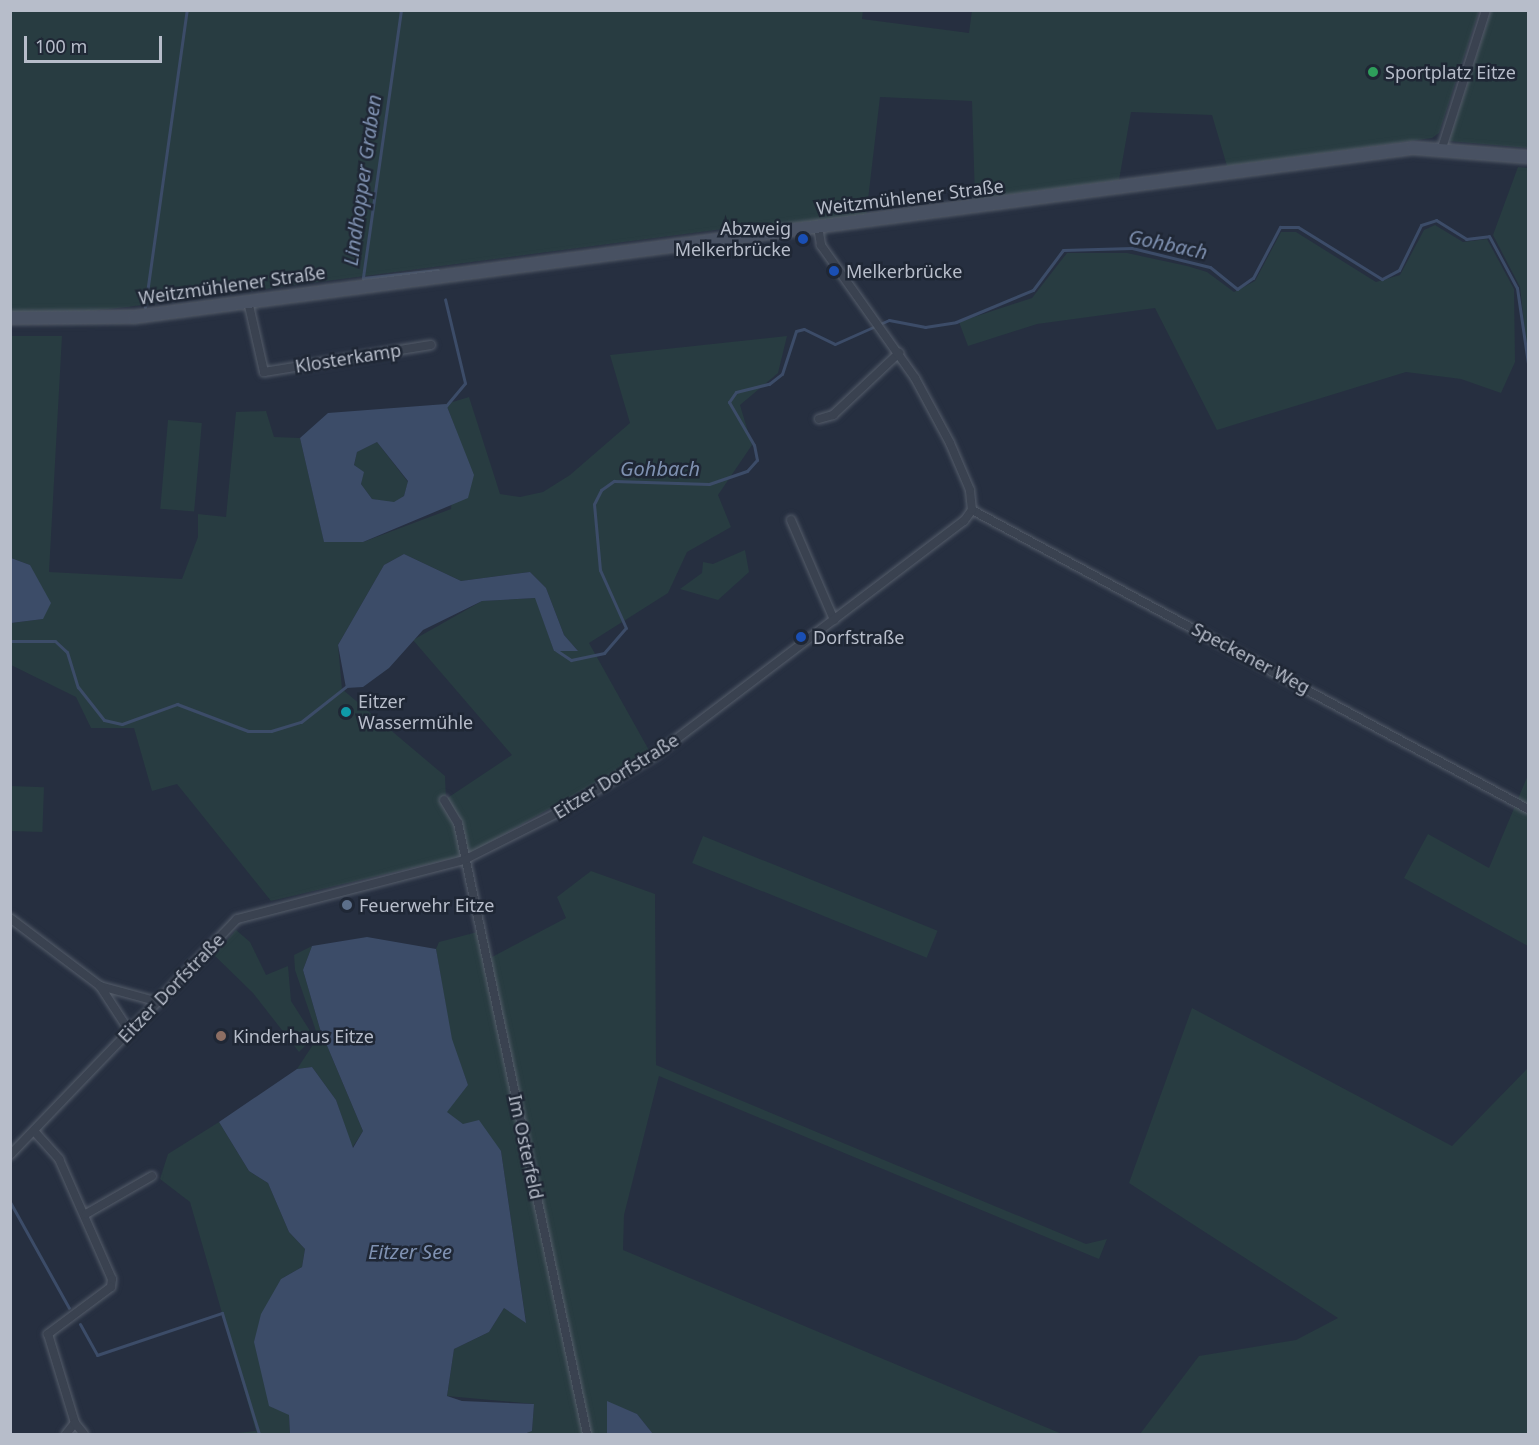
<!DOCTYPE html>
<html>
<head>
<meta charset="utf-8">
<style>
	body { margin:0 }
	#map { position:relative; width:1539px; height:1445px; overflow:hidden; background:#262f40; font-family:"Noto Sans",sans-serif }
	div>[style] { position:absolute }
	.green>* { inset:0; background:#283c41; transform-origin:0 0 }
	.water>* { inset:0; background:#3c4c68 }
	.stream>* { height:3px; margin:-1.5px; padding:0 1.5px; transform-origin:1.5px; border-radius:1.5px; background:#3c4c68 }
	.roads { filter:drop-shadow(0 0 2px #555d6a) drop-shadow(0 0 2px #555d6a) }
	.street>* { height:8px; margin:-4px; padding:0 4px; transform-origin:4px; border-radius:4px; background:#3a4250 }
	.secondary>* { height:12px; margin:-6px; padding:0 6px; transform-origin:6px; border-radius:6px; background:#485162 }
	.dots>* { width:16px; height:16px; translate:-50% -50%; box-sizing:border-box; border:3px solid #1f2735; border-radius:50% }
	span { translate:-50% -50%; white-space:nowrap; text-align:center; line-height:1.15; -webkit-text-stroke:5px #1f2735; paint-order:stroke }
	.poi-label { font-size:18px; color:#b7bdca }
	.left { translate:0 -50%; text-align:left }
	.right { translate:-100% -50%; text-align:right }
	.street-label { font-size:18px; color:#b7bdca }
	.water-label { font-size:20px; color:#7f91b1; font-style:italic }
	.frame { position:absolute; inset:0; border:12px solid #b7bdca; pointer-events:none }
	.scale { position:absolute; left:24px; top:36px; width:138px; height:27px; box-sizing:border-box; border:3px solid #b7bdca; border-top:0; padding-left:8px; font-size:18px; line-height:21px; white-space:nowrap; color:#b7bdca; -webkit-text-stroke:4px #1f2735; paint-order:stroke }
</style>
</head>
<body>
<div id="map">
	<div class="green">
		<div style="clip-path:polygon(863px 10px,862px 19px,969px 33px,972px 10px,1479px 11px,1439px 133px,1432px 138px,1227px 166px,1212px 115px,1131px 112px,1119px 180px,975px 199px,972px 101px,880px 97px,866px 217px,731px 228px,127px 307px,44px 316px,11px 314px,10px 11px)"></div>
		<div style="clip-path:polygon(1491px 11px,1528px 11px,1528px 148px,1449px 141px)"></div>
		<div style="clip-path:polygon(1518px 167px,1528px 168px,1528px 359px,1520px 287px,1493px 235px)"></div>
		<div style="clip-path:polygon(1435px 225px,1463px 242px,1487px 239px,1514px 289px,1515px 362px,1501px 393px,1461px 379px,1406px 372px,1217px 430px,1155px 308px,1037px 324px,968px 346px,959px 322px,1032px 298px,1067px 253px,1127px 253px,1187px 266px,1207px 272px,1234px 292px,1255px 281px,1281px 232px,1296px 232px,1376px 282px,1400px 275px,1424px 230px)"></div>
		<div style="clip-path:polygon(evenodd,11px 336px,62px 336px,49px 572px,182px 579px,198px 537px,198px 514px,226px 517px,236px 412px,266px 411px,274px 437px,300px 438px,324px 541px,363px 542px,451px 509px,456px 430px,446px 404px,469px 397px,500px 494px,520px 497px,543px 492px,570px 475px,630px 423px,610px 355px,787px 336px,778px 373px,740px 405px,752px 445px,718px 495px,731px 527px,687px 552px,668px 593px,589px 643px,650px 752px,467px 855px,271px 901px,177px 784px,152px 791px,134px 728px,91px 728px,76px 697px,11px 665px,11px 623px,43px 619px,30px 565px,11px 558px,11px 336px,404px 554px,461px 581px,530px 572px,546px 588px,564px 635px,577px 650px,554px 651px,536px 598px,482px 601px,413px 640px,512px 755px,446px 799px,445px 776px,342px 689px,338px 645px,384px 565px,404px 554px)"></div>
		<div style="left:168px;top:420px;width:34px;height:89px;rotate:5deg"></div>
		<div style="clip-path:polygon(377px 442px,408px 482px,404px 496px,394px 503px,372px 499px,361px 484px,363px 472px,354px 465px,357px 452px)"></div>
		<div style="clip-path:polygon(745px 550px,749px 572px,718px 600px,680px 589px,702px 573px,703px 562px,713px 564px)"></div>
		<div style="clip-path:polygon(1528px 775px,1528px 946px,1404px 878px,1428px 834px,1489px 868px)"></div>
		<div style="left:11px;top:786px;width:33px;height:45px;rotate:2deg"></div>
		<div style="left:703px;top:836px;width:253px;height:29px;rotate:22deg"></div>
		<div style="clip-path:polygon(591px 871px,655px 894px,656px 1065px,1086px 1244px,1107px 1239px,1099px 1259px,659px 1076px,624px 1215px,623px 1250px,1062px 1434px,653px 1434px,637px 1414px,607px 1402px,607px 1434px,524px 1434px,532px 1431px,534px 1404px,447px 1396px,454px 1349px,489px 1332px,504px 1308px,526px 1322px,501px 1151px,446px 1112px,468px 1085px,451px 1039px,436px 949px,439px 942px,485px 930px,492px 957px,566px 918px,557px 897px)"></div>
		<div style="clip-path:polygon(236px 930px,250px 942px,266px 975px,288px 966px,291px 1001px,314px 1037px,299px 1052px,253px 993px,214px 955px)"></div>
		<div style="clip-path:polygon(312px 946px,303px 970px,320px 1029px,363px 1131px,352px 1148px,336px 1100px,312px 1067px,297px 1069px,318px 1037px,295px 970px,294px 955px)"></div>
		<div style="clip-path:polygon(1192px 1008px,1452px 1146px,1528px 1068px,1528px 1434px,1140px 1434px,1199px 1356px,1296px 1340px,1338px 1318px,1129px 1183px)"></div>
		<div style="clip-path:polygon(219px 1122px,249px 1171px,268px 1183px,289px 1232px,305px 1249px,302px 1267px,281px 1279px,290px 1434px,228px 1434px,256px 1431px,190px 1202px,160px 1179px,168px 1154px)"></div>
	</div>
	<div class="water">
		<div style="clip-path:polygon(evenodd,446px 404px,474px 475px,468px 498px,363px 542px,324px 542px,300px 438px,328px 413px,446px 404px,377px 442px,408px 481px,404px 496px,394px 502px,372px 499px,361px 484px,364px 472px,354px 465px,357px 452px,377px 442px)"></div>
		<div style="clip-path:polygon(404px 554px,461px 581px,530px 572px,546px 588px,564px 635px,578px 651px,554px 651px,535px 598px,482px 601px,423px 630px,389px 668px,363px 687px,346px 688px,338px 645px,384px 565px)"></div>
		<div style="clip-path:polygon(11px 558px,30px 565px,51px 603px,43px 619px,11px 623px)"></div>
		<div style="clip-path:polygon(367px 937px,436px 949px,452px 1039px,468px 1085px,447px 1112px,463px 1124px,479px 1120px,501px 1151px,526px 1323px,504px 1308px,489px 1332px,454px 1349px,447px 1396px,462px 1401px,534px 1404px,532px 1431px,524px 1434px,290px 1434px,289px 1415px,269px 1406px,254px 1342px,261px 1314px,281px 1279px,302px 1267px,305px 1249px,289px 1232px,268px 1183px,249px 1171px,219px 1122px,297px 1069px,312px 1067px,336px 1100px,353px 1148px,363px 1131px,320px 1029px,303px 970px,312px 946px)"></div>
		<div style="clip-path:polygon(607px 1401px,637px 1414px,653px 1434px,607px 1434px)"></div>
	</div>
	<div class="stream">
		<div style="left:401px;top:10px;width:271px;rotate:98.1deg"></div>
		<div style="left:363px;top:278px;width:75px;rotate:-6.1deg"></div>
		<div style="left:145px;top:307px;width:300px;rotate:-82deg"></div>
		<div style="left:445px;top:407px;width:31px;rotate:-50deg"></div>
		<div style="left:465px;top:383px;width:86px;rotate:-103.4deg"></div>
		<div style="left:10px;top:641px;width:45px"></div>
		<div style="left:55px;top:641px;width:16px;rotate:43deg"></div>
		<div style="left:67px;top:652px;width:37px;rotate:73deg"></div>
		<div style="left:78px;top:687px;width:42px;rotate:51.8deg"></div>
		<div style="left:104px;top:720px;width:18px;rotate:13deg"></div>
		<div style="left:122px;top:724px;width:59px;rotate:-20deg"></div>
		<div style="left:177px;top:704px;width:76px;rotate:20.8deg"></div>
		<div style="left:248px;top:731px;width:23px"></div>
		<div style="left:271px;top:731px;width:31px;rotate:-17deg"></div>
		<div style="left:301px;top:722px;width:60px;rotate:-38.2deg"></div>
		<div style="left:556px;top:650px;width:18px;rotate:34deg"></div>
		<div style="left:571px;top:660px;width:34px;rotate:-12deg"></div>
		<div style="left:604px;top:653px;width:33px;rotate:-49deg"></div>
		<div style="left:626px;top:628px;width:64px;rotate:-114.1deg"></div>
		<div style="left:600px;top:570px;width:66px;rotate:-95.2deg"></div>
		<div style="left:594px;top:504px;width:16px;rotate:-63deg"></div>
		<div style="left:601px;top:490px;width:16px;rotate:-35deg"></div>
		<div style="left:614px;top:481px;width:95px;rotate:1.8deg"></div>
		<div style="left:709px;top:484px;width:40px;rotate:-18.9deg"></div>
		<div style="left:747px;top:471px;width:15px;rotate:-48deg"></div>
		<div style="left:757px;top:460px;width:15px;rotate:-101deg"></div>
		<div style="left:754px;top:445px;width:50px;rotate:-120.2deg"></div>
		<div style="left:729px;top:402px;width:12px;rotate:-55deg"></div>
		<div style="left:736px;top:392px;width:34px;rotate:-14deg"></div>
		<div style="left:769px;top:384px;width:16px;rotate:-38deg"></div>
		<div style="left:782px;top:374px;width:45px;rotate:-72deg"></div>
		<div style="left:796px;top:331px;width:8px;rotate:-14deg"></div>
		<div style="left:804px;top:329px;width:34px;rotate:26deg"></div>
		<div style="left:835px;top:344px;width:59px;rotate:-24deg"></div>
		<div style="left:889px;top:320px;width:37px;rotate:11deg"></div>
		<div style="left:925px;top:327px;width:31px;rotate:-9deg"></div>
		<div style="left:956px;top:322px;width:83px;rotate:-22.6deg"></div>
		<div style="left:1033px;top:290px;width:50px;rotate:-53.1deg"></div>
		<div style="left:1063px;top:250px;width:69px;rotate:-1.7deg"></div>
		<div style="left:1132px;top:248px;width:80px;rotate:13.7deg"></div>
		<div style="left:1210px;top:267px;width:35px;rotate:39deg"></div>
		<div style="left:1237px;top:289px;width:19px;rotate:-35deg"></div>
		<div style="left:1253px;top:278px;width:58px;rotate:-62.1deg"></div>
		<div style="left:1280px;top:227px;width:18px"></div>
		<div style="left:1298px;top:227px;width:99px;rotate:31.8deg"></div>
		<div style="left:1382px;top:279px;width:19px;rotate:-28deg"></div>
		<div style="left:1399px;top:270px;width:50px;rotate:-63.9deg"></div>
		<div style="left:1421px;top:225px;width:16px;rotate:-18deg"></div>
		<div style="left:1436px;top:220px;width:36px;rotate:32deg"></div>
		<div style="left:1466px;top:239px;width:23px;rotate:-7deg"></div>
		<div style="left:1489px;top:236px;width:59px;rotate:61.7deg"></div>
		<div style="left:1517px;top:288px;width:76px;rotate:81.7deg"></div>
		<div style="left:10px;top:1202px;width:121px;rotate:60.9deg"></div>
		<div style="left:80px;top:1324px;width:35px;rotate:61deg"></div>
		<div style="left:97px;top:1355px;width:132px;rotate:-18.6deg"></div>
		<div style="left:222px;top:1313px;width:127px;rotate:73deg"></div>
	</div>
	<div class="roads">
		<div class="street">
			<div style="left:1442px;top:148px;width:145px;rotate:-72.3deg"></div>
			<div style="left:248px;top:301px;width:73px;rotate:77.3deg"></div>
			<div style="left:264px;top:372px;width:169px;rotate:-9.2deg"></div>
			<div style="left:819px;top:419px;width:15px;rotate:-16deg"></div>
			<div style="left:833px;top:415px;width:91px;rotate:-43.2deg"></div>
			<div style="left:972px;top:510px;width:631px;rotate:28.27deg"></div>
			<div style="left:791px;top:520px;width:109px;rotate:66.7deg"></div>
			<div style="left:444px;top:800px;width:27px;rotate:59deg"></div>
			<div style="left:458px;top:823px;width:624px;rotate:78.08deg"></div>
			<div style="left:10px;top:918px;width:113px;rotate:37.1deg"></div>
			<div style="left:100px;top:986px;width:61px;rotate:15.2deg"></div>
			<div style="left:100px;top:986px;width:55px;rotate:56.9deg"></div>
			<div style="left:34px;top:1131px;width:38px;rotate:48deg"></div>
			<div style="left:59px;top:1159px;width:131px;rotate:66.2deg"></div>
			<div style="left:112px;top:1279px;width:8px;rotate:97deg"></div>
			<div style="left:111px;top:1287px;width:79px;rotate:143.3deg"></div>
			<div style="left:48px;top:1334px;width:93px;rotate:73.1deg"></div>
			<div style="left:10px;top:1155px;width:327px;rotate:-46.1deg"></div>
			<div style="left:237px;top:919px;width:235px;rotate:-14.6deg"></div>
			<div style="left:464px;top:860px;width:109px;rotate:-26.8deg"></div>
			<div style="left:561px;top:811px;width:108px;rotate:-30.6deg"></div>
			<div style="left:654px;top:756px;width:389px;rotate:-37.2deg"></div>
			<div style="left:964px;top:521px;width:14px;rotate:-54deg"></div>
			<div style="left:972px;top:510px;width:20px;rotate:-96deg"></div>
			<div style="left:970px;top:490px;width:51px;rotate:-113.1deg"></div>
			<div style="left:950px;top:443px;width:74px;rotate:-118.3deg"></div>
			<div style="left:915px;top:378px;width:163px;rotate:-125.3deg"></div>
			<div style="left:821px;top:245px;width:18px;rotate:-99deg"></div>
			<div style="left:86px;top:1214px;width:76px;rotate:-29.9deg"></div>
			<div style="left:66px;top:1434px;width:14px;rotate:-51deg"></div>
			<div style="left:75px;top:1423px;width:14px;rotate:51deg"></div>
		</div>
		<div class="secondary">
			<div style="left:10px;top:318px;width:124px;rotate:-0.5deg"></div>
			<div style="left:134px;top:317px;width:1290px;rotate:-7.53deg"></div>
			<div style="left:1413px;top:148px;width:115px;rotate:4.5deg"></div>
		</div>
	</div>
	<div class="dots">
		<div style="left:1373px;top:72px;background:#2e9e5b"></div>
		<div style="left:803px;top:239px;background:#1a4fb4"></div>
		<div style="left:834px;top:271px;background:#1a4fb4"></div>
		<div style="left:801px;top:637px;background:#1a4fb4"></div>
		<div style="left:346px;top:712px;background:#0f9aa8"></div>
		<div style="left:347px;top:905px;background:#5c6f8a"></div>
		<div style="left:221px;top:1036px;background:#8d6e63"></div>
	</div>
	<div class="poi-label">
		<span class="left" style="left:1385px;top:72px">Sportplatz Eitze</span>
		<span class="right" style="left:791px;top:239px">Abzweig<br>Melkerbrücke</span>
		<span class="left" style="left:846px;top:271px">Melkerbrücke</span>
		<span class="left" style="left:813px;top:637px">Dorfstraße</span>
		<span class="left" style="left:358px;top:712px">Eitzer<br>Wassermühle</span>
		<span class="left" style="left:359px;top:905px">Feuerwehr Eitze</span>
		<span class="left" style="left:233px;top:1036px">Kinderhaus Eitze</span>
	</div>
	<div class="street-label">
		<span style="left:910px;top:197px;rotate:-7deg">Weitzmühlener Straße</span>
		<span style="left:232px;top:285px;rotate:-8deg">Weitzmühlener Straße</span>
		<span style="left:348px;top:358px;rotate:-9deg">Klosterkamp</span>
		<span style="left:1251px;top:658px;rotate:28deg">Speckener Weg</span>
		<span style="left:616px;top:776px;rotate:-32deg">Eitzer Dorfstraße</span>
		<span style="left:171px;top:988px;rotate:-46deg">Eitzer Dorfstraße</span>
		<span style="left:526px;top:1147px;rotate:78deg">Im Osterfeld</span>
	</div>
	<div class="water-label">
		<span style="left:362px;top:180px;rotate:-82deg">Lindhopper Graben</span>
		<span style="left:1168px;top:244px;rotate:12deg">Gohbach</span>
		<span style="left:660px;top:468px">Gohbach</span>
		<span style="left:410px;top:1251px">Eitzer See</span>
	</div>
	<div class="frame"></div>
	<div class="scale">100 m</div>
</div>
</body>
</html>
